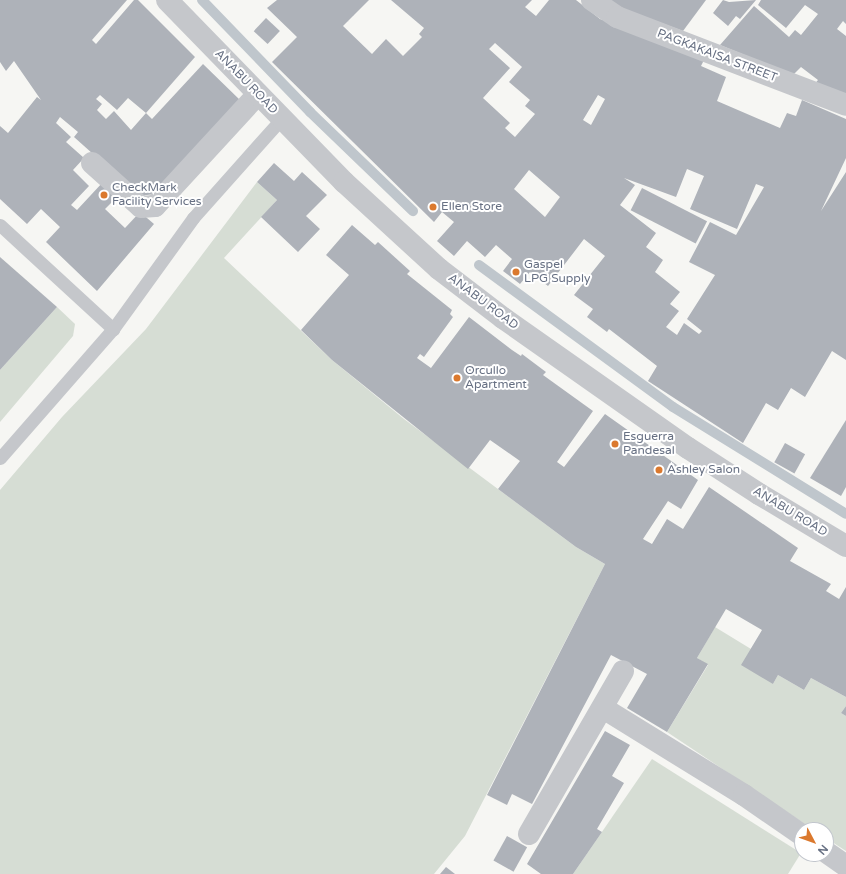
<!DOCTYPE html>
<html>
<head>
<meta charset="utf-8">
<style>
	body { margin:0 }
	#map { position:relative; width:846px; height:874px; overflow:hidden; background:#f6f6f3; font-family:"Varela Round",sans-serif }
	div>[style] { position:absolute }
	.green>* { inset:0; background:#d6ddd4 }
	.stream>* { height:10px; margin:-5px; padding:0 5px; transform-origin:5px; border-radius:5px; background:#bfc6cc }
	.building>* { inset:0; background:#aeb2b9; transform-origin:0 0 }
	.service>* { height:13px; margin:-6.5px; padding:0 6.5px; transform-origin:6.5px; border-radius:6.5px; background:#c5c7cb }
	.minor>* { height:22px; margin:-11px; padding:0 11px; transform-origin:11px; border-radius:11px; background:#c5c7cb }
	.tertiary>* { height:22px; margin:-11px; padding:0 11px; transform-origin:11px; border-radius:11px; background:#c5c7cb }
	.dots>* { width:11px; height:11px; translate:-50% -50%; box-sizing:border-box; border:2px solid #fff; border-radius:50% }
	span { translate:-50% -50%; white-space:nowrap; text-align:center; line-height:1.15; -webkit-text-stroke:4px #fff; paint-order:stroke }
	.street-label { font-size:12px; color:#677083 }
	.poi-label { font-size:12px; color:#677083 }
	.left { translate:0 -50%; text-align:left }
	.north { position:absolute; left:794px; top:822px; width:40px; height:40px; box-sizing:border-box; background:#fff; border:1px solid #c2c6cd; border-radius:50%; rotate:131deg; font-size:11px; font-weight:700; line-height:16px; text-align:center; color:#677083 }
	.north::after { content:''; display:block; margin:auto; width:14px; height:18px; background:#db792e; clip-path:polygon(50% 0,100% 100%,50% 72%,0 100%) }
</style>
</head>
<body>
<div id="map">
	<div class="green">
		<div style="clip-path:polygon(257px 182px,277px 200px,224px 258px,332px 360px,404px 419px,576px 547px,605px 564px,465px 836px,434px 874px,0 874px,0 490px,62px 417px,146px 329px)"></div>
		<div style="clip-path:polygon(57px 307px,75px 324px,73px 336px,0 422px,0 370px)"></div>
		<div style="clip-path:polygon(715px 627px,751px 649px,773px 684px,778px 675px,804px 690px,811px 678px,846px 697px,846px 706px,841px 713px,846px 716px,846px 851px,826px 838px,826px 830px,814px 830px,667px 732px,708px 665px,697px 658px)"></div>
		<div style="clip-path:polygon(652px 759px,801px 853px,788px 874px,573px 874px)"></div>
	</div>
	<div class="stream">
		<div style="left:202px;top:0;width:156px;rotate:46deg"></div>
		<div style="left:310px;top:112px;width:143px;rotate:43.9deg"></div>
		<div style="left:479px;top:265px;width:240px;rotate:36.2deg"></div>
		<div style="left:673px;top:407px;width:203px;rotate:31.7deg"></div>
	</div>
	<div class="building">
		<div style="clip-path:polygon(evenodd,0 0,127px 0,92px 40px,96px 44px,134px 0,138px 0,195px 57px,146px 113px,152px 119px,203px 64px,241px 101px,154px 194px,140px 196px,74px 137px,78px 132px,60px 117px,56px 123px,71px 137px,66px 142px,84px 158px,73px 170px,89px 186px,71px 205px,77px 210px,103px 182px,118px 196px,105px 209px,125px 228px,140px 212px,154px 224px,97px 291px,46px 242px,60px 227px,41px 209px,27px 224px,0 199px,0 126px,8px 133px,37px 97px,41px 100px,14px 61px,6px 71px,0 62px,0 0,100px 95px,117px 110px,128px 98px,146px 113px,131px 130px,114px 111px,106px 119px,97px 110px,102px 104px,96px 99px,100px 95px)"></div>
		<div style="clip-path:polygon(evenodd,277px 0,369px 0,343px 26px,372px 54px,386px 39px,403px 56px,422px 37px,419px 34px,424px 28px,391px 0,532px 0,525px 7px,536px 16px,549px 0,576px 0,600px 19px,705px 58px,701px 66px,726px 77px,717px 101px,780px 128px,787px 113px,796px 116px,802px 100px,846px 119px,846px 158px,821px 211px,846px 172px,846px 360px,832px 351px,805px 397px,791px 388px,778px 410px,766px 403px,743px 443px,648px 381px,657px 366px,609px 329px,607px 332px,587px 317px,593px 309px,574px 295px,605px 256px,584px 239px,548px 286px,530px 272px,520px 284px,503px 271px,512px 259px,496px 245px,485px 257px,467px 241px,454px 256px,437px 241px,454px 222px,442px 212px,434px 222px,272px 62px,297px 37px,267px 8px,277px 0,495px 43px,522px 67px,509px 82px,530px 100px,525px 106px,535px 114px,515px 137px,505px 128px,510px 123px,483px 98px,510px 68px,489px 49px,495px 43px,277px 0,598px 95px,605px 99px,591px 125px,583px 120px,598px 95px,277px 0,687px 169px,704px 176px,690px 209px,737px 229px,756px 184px,764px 187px,736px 235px,710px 222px,689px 262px,715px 275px,687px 319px,702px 331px,699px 334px,684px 323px,677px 335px,666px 327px,679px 311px,670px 304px,680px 292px,655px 272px,663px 260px,646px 247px,656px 233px,620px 205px,635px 185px,624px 178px,676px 197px,687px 169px,277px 0,529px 170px,560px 197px,545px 217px,514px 189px,529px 170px)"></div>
		<div style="clip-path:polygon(606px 0,706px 0,683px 31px,612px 5px)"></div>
		<div style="clip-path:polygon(723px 0,729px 2px,756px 0,740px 19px,736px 16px,728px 26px,713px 13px)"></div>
		<div style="clip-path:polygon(761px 0,846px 0,846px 24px,843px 21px,837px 29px,846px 36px,846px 99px,813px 86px,818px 80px,801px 67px,793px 75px,720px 45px,754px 6px,789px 37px,795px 30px,801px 35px,818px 14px,805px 5px,786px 28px,758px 5px)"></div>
		<div style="left:266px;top:18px;width:19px;height:18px;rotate:43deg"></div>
		<div style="clip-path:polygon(274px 163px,294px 181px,302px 172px,327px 195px,306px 216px,320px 229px,298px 252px,261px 217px,277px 200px,257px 182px)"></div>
		<div style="left:642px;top:188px;width:73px;height:25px;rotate:27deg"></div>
		<div style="clip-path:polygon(352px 225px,375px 245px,378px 242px,410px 271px,407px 274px,452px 310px,450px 314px,453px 317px,424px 357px,420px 354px,417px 358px,431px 368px,469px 317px,512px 350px,521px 356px,522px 354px,546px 372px,543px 375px,593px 411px,557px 462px,564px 467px,605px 414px,698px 480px,681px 509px,668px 501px,643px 539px,652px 544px,667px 519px,683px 529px,709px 487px,798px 548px,790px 561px,831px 584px,826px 591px,839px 599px,846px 587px,846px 697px,811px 678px,804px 690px,778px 675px,773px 684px,741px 665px,762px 630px,726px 609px,697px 658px,708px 664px,667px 732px,627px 708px,647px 674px,611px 655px,532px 804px,512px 794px,507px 805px,487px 795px,605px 564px,576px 547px,498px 489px,520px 461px,490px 440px,468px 469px,332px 360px,301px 330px,349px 275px,326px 255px)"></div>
		<div style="clip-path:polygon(0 257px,57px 307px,0 370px)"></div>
		<div style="clip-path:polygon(846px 420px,846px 487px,841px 496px,810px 478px)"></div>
		<div style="left:785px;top:443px;width:23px;height:22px;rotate:29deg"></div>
		<div style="clip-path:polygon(846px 706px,846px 716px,841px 713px)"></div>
		<div style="clip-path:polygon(605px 731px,630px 745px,612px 776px,624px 783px,597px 829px,602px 832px,573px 874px,541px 874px,527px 864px)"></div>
		<div style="left:507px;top:836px;width:23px;height:28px;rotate:29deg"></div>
		<div style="clip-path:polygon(446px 867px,455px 874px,440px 874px)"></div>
	</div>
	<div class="service">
		<div style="left:0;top:225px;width:154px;rotate:42.6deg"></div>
		<div style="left:0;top:458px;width:171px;rotate:-48.8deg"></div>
		<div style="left:113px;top:329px;width:137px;rotate:-54.2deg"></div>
		<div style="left:193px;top:218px;width:134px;rotate:-48.3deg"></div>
	</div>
	<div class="minor">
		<div style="left:592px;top:0;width:30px;rotate:34deg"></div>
		<div style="left:617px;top:17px;width:245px;rotate:21deg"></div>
		<div style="left:92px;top:163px;width:66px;rotate:41.9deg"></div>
		<div style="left:141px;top:207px;width:14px;rotate:-4deg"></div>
		<div style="left:155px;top:206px;width:152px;rotate:-47.4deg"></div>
		<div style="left:603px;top:708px;width:166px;rotate:31.7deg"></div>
		<div style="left:744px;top:795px;width:70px;rotate:34.6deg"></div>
		<div style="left:529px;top:834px;width:188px;rotate:-60deg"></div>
		<div style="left:826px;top:852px;width:24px;rotate:35deg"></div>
	</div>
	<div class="tertiary">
		<div style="left:167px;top:0;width:254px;rotate:45.8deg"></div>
		<div style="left:344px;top:182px;width:129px;rotate:42.5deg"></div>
		<div style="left:439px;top:269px;width:81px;rotate:37.4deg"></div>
		<div style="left:503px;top:318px;width:226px;rotate:35.1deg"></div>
		<div style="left:688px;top:448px;width:85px;rotate:32.9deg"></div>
		<div style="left:759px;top:494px;width:101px;rotate:30.9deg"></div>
	</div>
	<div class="dots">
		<div style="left:104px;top:195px;background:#db792e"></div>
		<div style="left:433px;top:207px;background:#db792e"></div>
		<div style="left:516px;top:272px;background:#db792e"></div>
		<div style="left:457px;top:378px;background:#db792e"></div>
		<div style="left:615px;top:444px;background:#db792e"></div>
		<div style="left:659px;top:470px;background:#db792e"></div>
	</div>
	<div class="street-label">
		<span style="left:717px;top:56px;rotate:21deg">PAGKAKAISA STREET</span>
		<span style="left:246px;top:82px;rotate:46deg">ANABU ROAD</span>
		<span style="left:483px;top:302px;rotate:37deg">ANABU ROAD</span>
		<span style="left:790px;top:512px;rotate:31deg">ANABU ROAD</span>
	</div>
	<div class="poi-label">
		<span class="left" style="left:112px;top:195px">CheckMark<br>Facility Services</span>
		<span class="left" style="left:441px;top:207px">Ellen Store</span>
		<span class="left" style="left:524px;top:272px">Gaspel<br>LPG Supply</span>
		<span class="left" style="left:465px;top:378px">Orcullo<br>Apartment</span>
		<span class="left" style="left:623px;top:444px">Esguerra<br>Pandesal</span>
		<span class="left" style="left:667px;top:470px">Ashley Salon</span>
	</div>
	<div class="north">N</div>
</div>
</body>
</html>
